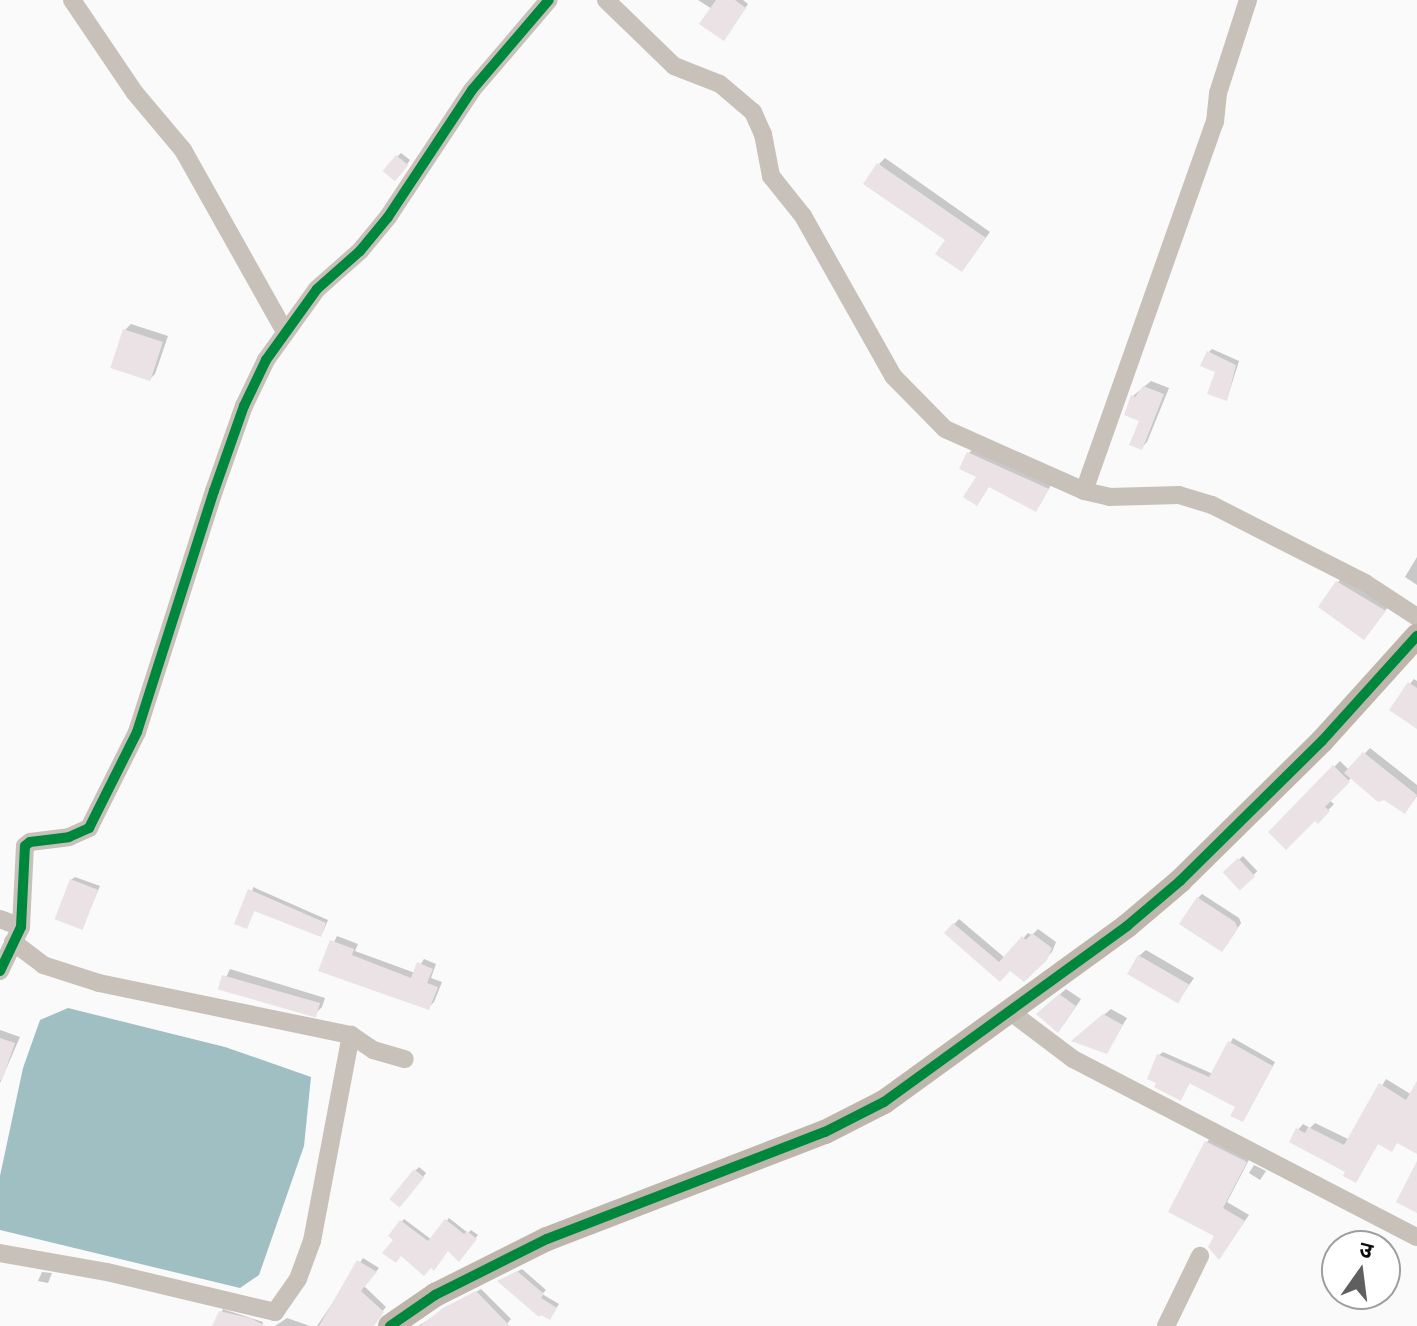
<!DOCTYPE html>
<html>
<head>
<meta charset="utf-8">
<style>
	body { margin:0 }
	#map { position:relative; width:1417px; height:1326px; overflow:hidden; background:#fafafa; font-family:Barlow,"Noto Sans Devanagari",sans-serif }
	div>[style] { position:absolute }
	.water>* { inset:0; background:#a0bfc2 }
	.shadow>* { inset:0; background:#0003; transform-origin:0 0 }
	.building>* { inset:0; background:#eae2e5; transform-origin:0 0 }
	.street>* { height:18px; margin:-9px; padding:0 9px; transform-origin:9px; border-radius:9px; background:#c8c1b9 }
	.secondary>* { height:24px; margin:-12px; padding:0 12px; transform-origin:12px; border-radius:12px; background:#beb5ab }
	.cycleway>* { height:10px; margin:-5px; padding:0 5px; transform-origin:5px; border-radius:5px; background:#00873e }
	span { translate:-50% -50%; white-space:nowrap; text-align:center; line-height:1.15; -webkit-text-stroke:8px #fff; paint-order:stroke }
	.north { position:absolute; left:1321px; top:1230px; width:80px; height:80px; box-sizing:border-box; background:#fff; border:2px solid #9e9e9e; border-radius:50%; rotate:14deg; font-size:22px; font-weight:700; line-height:32px; text-align:center; color:#0c0c0d }
	.north::after { content:''; display:block; margin:auto; width:28px; height:36px; background:#5f5f60; clip-path:polygon(50% 0,100% 100%,50% 72%,0 100%) }
</style>
</head>
<body>
<div id="map">
	<div class="water">
		<div style="clip-path:polygon(68px 1008px,225px 1047px,311px 1077px,304px 1146px,259px 1275px,240px 1288px,0 1230px,0 1176px,23px 1068px,40px 1020px)"></div>
	</div>
	<div class="shadow">
		<div style="clip-path:polygon(698px 0,743px 0,748px 4px,727px 35px,712px 9px)"></div>
		<div style="clip-path:polygon(401px 153px,410px 160px,400px 175px,397px 157px)"></div>
		<div style="clip-path:polygon(885px 158px,990px 232px,962px 270px,948px 240px,879px 164px)"></div>
		<div style="clip-path:polygon(131px 324px,168px 336px,155px 374px,149px 380px,125px 330px)"></div>
		<div style="clip-path:polygon(1212px 349px,1239px 361px,1227px 399px,1208px 353px)"></div>
		<div style="clip-path:polygon(1151px 381px,1169px 388px,1147px 442px,1141px 448px,1142px 420px,1133px 396px)"></div>
		<div style="clip-path:polygon(972px 450px,1051px 485px,1039px 506px,978px 476px,969px 453px)"></div>
		<div style="clip-path:polygon(1417px 557px,1417px 585px,1405px 577px)"></div>
		<div style="clip-path:polygon(1341px 579px,1388px 607px,1368px 633px,1337px 583px)"></div>
		<div style="clip-path:polygon(1414px 679px,1417px 681px,1417px 720px,1410px 684px)"></div>
		<div style="clip-path:polygon(1370px 748px,1417px 785px,1417px 796px,1405px 812px,1352px 777px,1329px 800px,1334px 804px,1318px 821px,1315px 818px,1271px 832px,1340px 761px,1349px 770px)"></div>
		<div style="left:1243px;top:856px;width:21px;height:24px;rotate:47deg"></div>
		<div style="clip-path:polygon(75px 877px,100px 886px,82px 928px,71px 880px)"></div>
		<div style="clip-path:polygon(253px 887px,328px 920px,323px 932px,320px 935px,255px 909px,247px 927px)"></div>
		<div style="clip-path:polygon(1202px 894px,1239px 918px,1241px 923px,1226px 946px,1198px 898px)"></div>
		<div style="clip-path:polygon(959px 919px,1005px 958px,1028px 933px,1032px 935px,1038px 929px,1056px 942px,1052px 952px,1023px 980px,1010px 968px,1000px 979px,946px 933px)"></div>
		<div style="clip-path:polygon(337px 936px,358px 944px,355px 951px,415px 973px,424px 959px,436px 964px,431px 978px,442px 982px,434px 1002px,429px 1007px,321px 969px)"></div>
		<div style="clip-path:polygon(1146px 950px,1194px 978px,1178px 1001px,1139px 956px)"></div>
		<div style="clip-path:polygon(230px 969px,325px 998px,322px 1007px,316px 1013px,221px 988px)"></div>
		<div style="clip-path:polygon(1066px 989px,1081px 999px,1064px 1024px,1044px 1008px)"></div>
		<div style="clip-path:polygon(1111px 1009px,1127px 1018px,1106px 1052px,1074px 1040px)"></div>
		<div style="clip-path:polygon(0 1030px,20px 1037px,0 1083px)"></div>
		<div style="clip-path:polygon(1233px 1038px,1275px 1062px,1246px 1116px,1238px 1107px,1190px 1082px,1181px 1099px,1159px 1055px,1163px 1052px,1213px 1074px)"></div>
		<div style="clip-path:polygon(1386px 1079px,1412px 1095px,1417px 1088px,1417px 1132px,1398px 1141px,1391px 1149px,1379px 1142px,1356px 1180px,1298px 1130px,1303px 1124px,1310px 1128px,1315px 1123px,1350px 1140px)"></div>
		<div style="clip-path:polygon(1212px 1136px,1251px 1156px,1227px 1202px,1249px 1215px,1224px 1251px,1217px 1235px,1207px 1142px)"></div>
		<div style="clip-path:polygon(1254px 1165px,1266px 1171px,1260px 1180px,1249px 1173px)"></div>
		<div style="clip-path:polygon(419px 1167px,426px 1173px,404px 1202px,415px 1171px)"></div>
		<div style="clip-path:polygon(449px 1218px,468px 1233px,471px 1230px,478px 1235px,459px 1259px,449px 1249px,396px 1239px,391px 1235px,404px 1219px,432px 1240px)"></div>
		<div style="clip-path:polygon(363px 1258px,379px 1268px,364px 1286px,386px 1307px,370px 1326px,317px 1326px)"></div>
		<div style="clip-path:polygon(522px 1269px,546px 1290px,542px 1294px,559px 1304px,552px 1314px,500px 1281px)"></div>
		<div style="clip-path:polygon(42px 1272px,52px 1273px,48px 1283px,38px 1281px)"></div>
		<div style="clip-path:polygon(481px 1289px,511px 1319px,505px 1326px,418px 1326px)"></div>
		<div style="clip-path:polygon(223px 1309px,263px 1322px,262px 1326px,214px 1326px)"></div>
		<div style="clip-path:polygon(287px 1318px,310px 1326px,275px 1326px)"></div>
	</div>
	<div class="building">
		<div style="clip-path:polygon(716px 0,735px 0,746px 8px,724px 41px,699px 24px)"></div>
		<div style="left:396px;top:155px;width:16px;height:21px;rotate:40deg"></div>
		<div style="clip-path:polygon(877px 163px,986px 238px,962px 272px,935px 254px,945px 240px,863px 184px)"></div>
		<div style="left:123px;top:329px;width:42px;height:41px;rotate:18deg"></div>
		<div style="clip-path:polygon(1207px 351px,1236px 365px,1227px 401px,1207px 394px,1215px 372px,1200px 366px)"></div>
		<div style="clip-path:polygon(1143px 386px,1164px 394px,1142px 450px,1129px 445px,1139px 421px,1124px 415px,1131px 395px,1135px 397px)"></div>
		<div style="clip-path:polygon(967px 452px,1049px 489px,1036px 512px,989px 487px,977px 506px,963px 497px,976px 477px,959px 469px)"></div>
		<div style="clip-path:polygon(1336px 581px,1386px 611px,1364px 640px,1318px 607px)"></div>
		<div style="clip-path:polygon(1408px 682px,1417px 688px,1417px 729px,1389px 710px)"></div>
		<div style="clip-path:polygon(1363px 752px,1417px 795px,1405px 814px,1384px 800px,1378px 802px,1344px 773px)"></div>
		<div style="clip-path:polygon(1333px 765px,1350px 782px,1325px 807px,1330px 811px,1318px 824px,1315px 821px,1286px 850px,1268px 832px)"></div>
		<div style="left:1238px;top:858px;width:25px;height:21px;rotate:47deg"></div>
		<div style="left:70px;top:879px;width:30px;height:43px;rotate:21deg"></div>
		<div style="clip-path:polygon(248px 889px,326px 923px,321px 937px,254px 911px,247px 929px,234px 924px)"></div>
		<div style="clip-path:polygon(1197px 897px,1235px 922px,1238px 928px,1222px 952px,1179px 924px)"></div>
		<div style="clip-path:polygon(953px 923px,999px 962px,1022px 936px,1026px 940px,1032px 933px,1052px 948px,1047px 960px,1024px 982px,1010px 971px,1000px 982px,944px 933px)"></div>
		<div style="clip-path:polygon(330px 940px,354px 949px,352px 955px,411px 978px,417px 962px,433px 969px,427px 983px,438px 987px,429px 1010px,318px 971px)"></div>
		<div style="left:1138px;top:955px;width:59px;height:22px;rotate:30deg"></div>
		<div style="left:222px;top:975px;width:102px;height:15px;rotate:16deg"></div>
		<div style="clip-path:polygon(1059px 994px,1076px 1006px,1058px 1033px,1036px 1014px)"></div>
		<div style="clip-path:polygon(1103px 1014px,1123px 1025px,1107px 1054px,1071px 1041px)"></div>
		<div style="clip-path:polygon(0 1038px,15px 1043px,2px 1080px,0 1080px)"></div>
		<div style="clip-path:polygon(1228px 1041px,1273px 1066px,1243px 1122px,1230px 1116px,1235px 1107px,1189px 1083px,1181px 1101px,1154px 1087px,1156px 1083px,1147px 1079px,1157px 1054px,1209px 1077px)"></div>
		<div style="clip-path:polygon(1417px 1081px,1417px 1154px,1397px 1143px,1392px 1152px,1378px 1144px,1356px 1183px,1343px 1176px,1345px 1172px,1289px 1142px,1296px 1128px,1305px 1133px,1308px 1127px,1344px 1145px,1379px 1083px,1406px 1100px)"></div>
		<div style="clip-path:polygon(1205px 1141px,1247px 1162px,1223px 1208px,1245px 1221px,1219px 1260px,1208px 1247px,1214px 1236px,1168px 1212px)"></div>
		<div style="clip-path:polygon(1417px 1161px,1417px 1213px,1396px 1202px)"></div>
		<div style="left:414px;top:1169px;width:13px;height:39px;rotate:39deg"></div>
		<div style="clip-path:polygon(445px 1219px,464px 1234px,467px 1231px,477px 1239px,459px 1262px,448px 1251px,434px 1271px,431px 1268px,424px 1276px,401px 1256px,396px 1263px,382px 1253px,393px 1240px,388px 1236px,400px 1220px,428px 1241px)"></div>
		<div style="clip-path:polygon(357px 1260px,377px 1272px,361px 1291px,384px 1312px,374px 1326px,319px 1326px)"></div>
		<div style="clip-path:polygon(517px 1271px,544px 1294px,541px 1298px,557px 1308px,550px 1320px,541px 1315px,539px 1317px,497px 1281px)"></div>
		<div style="clip-path:polygon(476px 1291px,510px 1326px,420px 1326px,443px 1308px)"></div>
		<div style="clip-path:polygon(219px 1311px,250px 1318px,266px 1326px,212px 1326px)"></div>
	</div>
	<div class="street">
		<div style="left:72px;top:0;width:112px;rotate:55.9deg"></div>
		<div style="left:135px;top:93px;width:75px;rotate:49.9deg"></div>
		<div style="left:183px;top:150px;width:206px;rotate:60.7deg"></div>
		<div style="left:606px;top:0;width:95px;rotate:44.1deg"></div>
		<div style="left:674px;top:66px;width:49px;rotate:21.4deg"></div>
		<div style="left:720px;top:84px;width:43px;rotate:40.3deg"></div>
		<div style="left:753px;top:112px;width:24px;rotate:66deg"></div>
		<div style="left:763px;top:134px;width:43px;rotate:79.2deg"></div>
		<div style="left:771px;top:176px;width:51px;rotate:51.3deg"></div>
		<div style="left:803px;top:216px;width:184px;rotate:60.6deg"></div>
		<div style="left:893px;top:376px;width:74px;rotate:45.5deg"></div>
		<div style="left:945px;top:429px;width:152px;rotate:24deg"></div>
		<div style="left:1084px;top:491px;width:26px;rotate:13deg"></div>
		<div style="left:1109px;top:497px;width:70px;rotate:-1.6deg"></div>
		<div style="left:1179px;top:495px;width:34px;rotate:17deg"></div>
		<div style="left:1212px;top:505px;width:172px;rotate:27deg"></div>
		<div style="left:1365px;top:583px;width:62px;rotate:33.2deg"></div>
		<div style="left:1084px;top:491px;width:392px;rotate:-70.5deg"></div>
		<div style="left:1215px;top:122px;width:29px;rotate:-84deg"></div>
		<div style="left:1218px;top:93px;width:98px;rotate:-72.1deg"></div>
		<div style="left:0;top:919px;width:22px;rotate:21deg"></div>
		<div style="left:13px;top:942px;width:38px;rotate:37deg"></div>
		<div style="left:43px;top:965px;width:59px;rotate:17.8deg"></div>
		<div style="left:99px;top:983px;width:257px;rotate:11.7deg"></div>
		<div style="left:351px;top:1035px;width:27px;rotate:34deg"></div>
		<div style="left:373px;top:1050px;width:33px;rotate:16deg"></div>
		<div style="left:0;top:971px;width:49px;rotate:-64.5deg"></div>
		<div style="left:21px;top:927px;width:81px;rotate:-87.2deg"></div>
		<div style="left:25px;top:846px;width:6px;rotate:-39deg"></div>
		<div style="left:30px;top:842px;width:39px;rotate:-7deg"></div>
		<div style="left:69px;top:837px;width:22px;rotate:-24deg"></div>
		<div style="left:89px;top:828px;width:107px;rotate:-63.4deg"></div>
		<div style="left:137px;top:732px;width:253px;rotate:-72.3deg"></div>
		<div style="left:214px;top:491px;width:90px;rotate:-70.6deg"></div>
		<div style="left:244px;top:406px;width:51px;rotate:-64.4deg"></div>
		<div style="left:266px;top:360px;width:87px;rotate:-54.3deg"></div>
		<div style="left:317px;top:289px;width:57px;rotate:-41.5deg"></div>
		<div style="left:360px;top:251px;width:44px;rotate:-50.5deg"></div>
		<div style="left:388px;top:217px;width:152px;rotate:-56.5deg"></div>
		<div style="left:472px;top:90px;width:118px;rotate:-49.5deg"></div>
		<div style="left:1008px;top:1010px;width:81px;rotate:37deg"></div>
		<div style="left:1073px;top:1059px;width:387px;rotate:27.4deg"></div>
		<div style="left:0;top:1253px;width:109px;rotate:10.1deg"></div>
		<div style="left:107px;top:1272px;width:173px;rotate:13.4deg"></div>
		<div style="left:275px;top:1312px;width:40px;rotate:-55.1deg"></div>
		<div style="left:298px;top:1279px;width:40px;rotate:-69.8deg"></div>
		<div style="left:312px;top:1241px;width:210px;rotate:-79.3deg"></div>
		<div style="left:1166px;top:1326px;width:78px;rotate:-64.1deg"></div>
	</div>
	<div class="secondary">
		<div style="left:390px;top:1326px;width:55px;rotate:-34.6deg"></div>
		<div style="left:435px;top:1295px;width:125px;rotate:-26.6deg"></div>
		<div style="left:547px;top:1239px;width:298px;rotate:-21.1deg"></div>
		<div style="left:825px;top:1132px;width:66px;rotate:-27deg"></div>
		<div style="left:884px;top:1102px;width:300px;rotate:-35.9deg"></div>
		<div style="left:1127px;top:926px;width:70px;rotate:-40.3deg"></div>
		<div style="left:1180px;top:881px;width:199px;rotate:-44.6deg"></div>
		<div style="left:1322px;top:741px;width:142px;rotate:-47.9deg"></div>
	</div>
	<div class="cycleway">
		<div style="left:0;top:971px;width:49px;rotate:-64.5deg"></div>
		<div style="left:21px;top:927px;width:81px;rotate:-87.2deg"></div>
		<div style="left:25px;top:846px;width:6px;rotate:-39deg"></div>
		<div style="left:30px;top:842px;width:39px;rotate:-7deg"></div>
		<div style="left:69px;top:837px;width:22px;rotate:-24deg"></div>
		<div style="left:89px;top:828px;width:107px;rotate:-63.4deg"></div>
		<div style="left:137px;top:732px;width:253px;rotate:-72.3deg"></div>
		<div style="left:214px;top:491px;width:90px;rotate:-70.6deg"></div>
		<div style="left:244px;top:406px;width:51px;rotate:-64.4deg"></div>
		<div style="left:266px;top:360px;width:87px;rotate:-54.3deg"></div>
		<div style="left:317px;top:289px;width:57px;rotate:-41.5deg"></div>
		<div style="left:360px;top:251px;width:44px;rotate:-50.5deg"></div>
		<div style="left:388px;top:217px;width:152px;rotate:-56.5deg"></div>
		<div style="left:472px;top:90px;width:118px;rotate:-49.5deg"></div>
		<div style="left:390px;top:1326px;width:55px;rotate:-34.6deg"></div>
		<div style="left:435px;top:1295px;width:125px;rotate:-26.6deg"></div>
		<div style="left:547px;top:1239px;width:298px;rotate:-21.1deg"></div>
		<div style="left:825px;top:1132px;width:66px;rotate:-27deg"></div>
		<div style="left:884px;top:1102px;width:300px;rotate:-35.9deg"></div>
		<div style="left:1127px;top:926px;width:70px;rotate:-40.3deg"></div>
		<div style="left:1180px;top:881px;width:199px;rotate:-44.6deg"></div>
		<div style="left:1322px;top:741px;width:142px;rotate:-47.9deg"></div>
	</div>
	<div class="north">उ</div>
</div>
</body>
</html>
